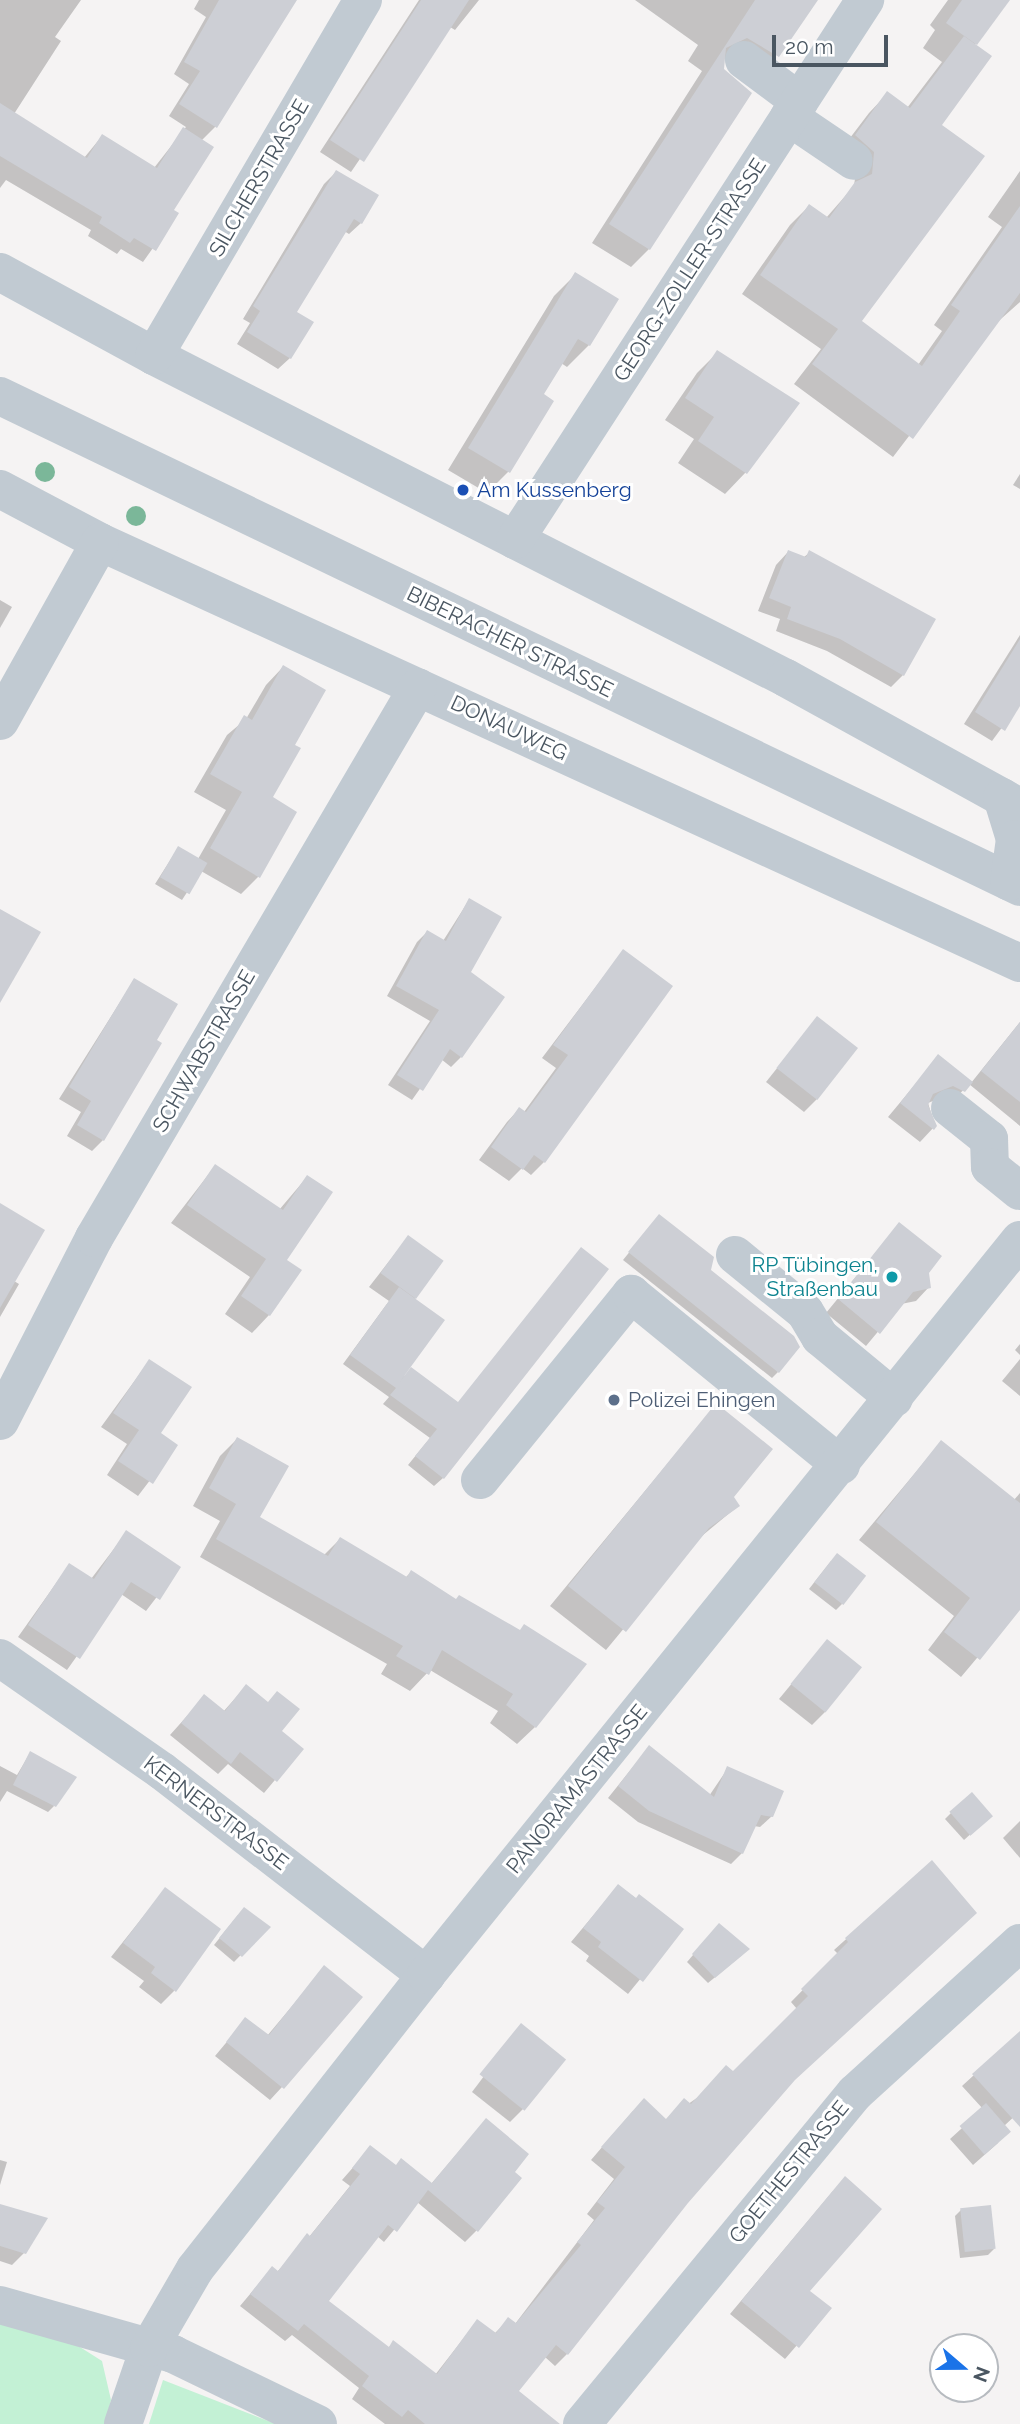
<!DOCTYPE html>
<html>
<head>
<meta charset="utf-8">
<style>
	body { margin:0 }
	#map { position:relative; width:1020px; height:2424px; overflow:hidden; background:#f5f3f3; font-family:Raleway,sans-serif }
	div>[style] { position:absolute }
	.green>* { inset:0; background:#c3f1d5 }
	.shadow>* { inset:0; background:#0003 }
	.building>* { inset:0; background:#cdcfd5; transform-origin:0 0 }
	.minor>* { height:38px; margin:-19px; padding:0 19px; transform-origin:19px; border-radius:19px; background:#c1cad2 }
	.trees>* { width:20px; height:20px; margin:-10px; border-radius:50%; background:#7bb799 }
	.dots>* { width:19px; height:19px; translate:-50% -50%; box-sizing:border-box; border:4px solid #fff; border-radius:50% }
	span { translate:-50% -50%; white-space:nowrap; text-align:center; line-height:1.15; -webkit-text-stroke:6px #fff; paint-order:stroke }
	.street-label { font-size:21px; color:#4a5661 }
	.transit-label { font-size:21px; color:#164399 }
	.left { translate:0 -50%; text-align:left }
	.culture-label { font-size:21px; color:#0d838f }
	.right { translate:-100% -50%; text-align:right }
	.service-label { font-size:21px; color:#4e5e75 }
	.north { position:absolute; left:929px; top:2333px; width:70px; height:70px; box-sizing:border-box; background:#fff; border:2px solid #b7bbc0; border-radius:50%; rotate:110deg; font-size:19px; font-weight:700; line-height:28px; text-align:center; color:#4a5661 }
	.north::after { content:''; display:block; margin:auto; width:24px; height:32px; background:#1a73e8; clip-path:polygon(50% 0,100% 100%,50% 72%,0 100%) }
	.scale { position:absolute; left:772px; top:35px; width:116px; height:32px; box-sizing:border-box; border:4px solid #4a5661; border-top:0; padding-left:9px; font-size:21px; line-height:24px; white-space:nowrap; color:#4a5661; -webkit-text-stroke:5px #fff; paint-order:stroke }
</style>
</head>
<body>
<div id="map">
	<div class="green">
		<div style="clip-path:polygon(0 2323px,72px 2342px,102px 2361px,111px 2400px,105px 2424px,0 2424px)"></div>
		<div style="clip-path:polygon(163px 2380px,276px 2424px,149px 2424px)"></div>
	</div>
	<div class="shadow">
		<div style="clip-path:polygon(0 0,81px 0,55px 37px,61px 41px,14px 114px,84px 158px,102px 136px,154px 168px,186px 127px,169px 116px,189px 84px,174px 74px,206px 17px,194px 9px,199px 0,296px 0,215px 127px,201px 141px,172px 211px,177px 214px,143px 262px,121px 249px,117px 254px,88px 236px,91px 230px,6px 180px,0 188px)"></div>
		<div style="clip-path:polygon(419px 0,479px 0,455px 30px,450px 27px,351px 172px,320px 152px)"></div>
		<div style="clip-path:polygon(635px 0,816px 0,759px 74px,723px 58px,649px 249px,631px 267px,592px 243px,702px 71px,688px 61px,698px 45px)"></div>
		<div style="clip-path:polygon(948px 0,1007px 0,974px 46px,859px 322px,918px 365px,942px 331px,934px 325px,1002px 227px,988px 217px,1020px 171px,1020px 302px,993px 326px,893px 457px,794px 384px,821px 349px,742px 294px,790px 225px,809px 206px,826px 218px,854px 186px,856px 171px,837px 155px,869px 113px,887px 94px,907px 108px,942px 62px,923px 48px,935px 30px,930px 25px)"></div>
		<div style="clip-path:polygon(336px 172px,361px 223px,349px 234px,344px 231px,294px 312px,290px 358px,278px 369px,237px 344px,250px 323px,243px 319px,324px 184px)"></div>
		<div style="clip-path:polygon(576px 274px,617px 300px,589px 345px,567px 367px,561px 363px,541px 395px,508px 472px,487px 493px,448px 470px,554px 296px)"></div>
		<div style="clip-path:polygon(718px 352px,746px 472px,725px 494px,678px 463px,694px 439px,665px 420px,697px 373px)"></div>
		<div style="clip-path:polygon(1020px 474px,1020px 489px,1013px 485px)"></div>
		<div style="clip-path:polygon(788px 552px,803px 558px,810px 552px,903px 675px,891px 687px,827px 651px,776px 631px,780px 619px,758px 611px,776px 565px)"></div>
		<div style="clip-path:polygon(0 600px,12px 607px,0 628px)"></div>
		<div style="clip-path:polygon(1020px 635px,1020px 703px,992px 741px,964px 724px)"></div>
		<div style="clip-path:polygon(283px 667px,292px 745px,270px 798px,258px 877px,241px 894px,201px 871px,182px 900px,155px 884px,178px 848px,198px 859px,226px 810px,194px 792px,227px 735px,246px 719px,266px 685px)"></div>
		<div style="clip-path:polygon(469px 900px,461px 1057px,451px 1067px,441px 1059px,412px 1100px,388px 1085px,430px 1021px,387px 996px,417px 942px,427px 932px,443px 941px)"></div>
		<div style="clip-path:polygon(623px 951px,671px 987px,544px 1162px,531px 1175px,522px 1168px,509px 1181px,479px 1160px,507px 1122px,519px 1109px,524px 1112px,556px 1068px,542px 1058px)"></div>
		<div style="clip-path:polygon(134px 980px,103px 1140px,92px 1151px,67px 1136px,81px 1112px,59px 1099px)"></div>
		<div style="clip-path:polygon(817px 1018px,817px 1099px,804px 1112px,766px 1082px)"></div>
		<div style="clip-path:polygon(1020px 1022px,1020px 1126px,969px 1084px,950px 1104px,938px 1099px,928px 1103px,935px 1126px,920px 1142px,888px 1117px,938px 1057px,971px 1083px)"></div>
		<div style="clip-path:polygon(215px 1166px,279px 1210px,307px 1177px,269px 1315px,252px 1333px,225px 1314px,250px 1277px,171px 1223px)"></div>
		<div style="clip-path:polygon(0 1205px,14px 1281px,19px 1284px,0 1317px)"></div>
		<div style="clip-path:polygon(653px 1223px,709px 1271px,778px 1372px,772px 1378px,623px 1260px)"></div>
		<div style="clip-path:polygon(899px 1224px,927px 1273px,929px 1287px,916px 1301px,901px 1304px,866px 1346px,826px 1313px)"></div>
		<div style="clip-path:polygon(408px 1237px,442px 1262px,414px 1300px,403px 1375px,458px 1403px,443px 1478px,434px 1486px,408px 1465px,430px 1438px,383px 1404px,389px 1397px,343px 1364px,389px 1301px,369px 1287px)"></div>
		<div style="clip-path:polygon(1020px 1344px,1020px 1355px,1015px 1350px)"></div>
		<div style="clip-path:polygon(1020px 1359px,1020px 1396px,1002px 1381px)"></div>
		<div style="clip-path:polygon(149px 1361px,158px 1434px,176px 1446px,138px 1496px,107px 1475px,127px 1444px,101px 1427px)"></div>
		<div style="clip-path:polygon(716px 1405px,732px 1497px,738px 1506px,697px 1540px,606px 1650px,550px 1606px)"></div>
		<div style="clip-path:polygon(237px 1439px,258px 1518px,324px 1555px,340px 1539px,405px 1578px,411px 1572px,456px 1601px,535px 1727px,517px 1744px,490px 1723px,498px 1711px,430px 1670px,410px 1691px,381px 1674px,387px 1664px,200px 1557px,220px 1521px,193px 1506px,220px 1456px)"></div>
		<div style="clip-path:polygon(941px 1442px,1014px 1500px,1020px 1493px,1020px 1607px,961px 1677px,928px 1650px,954px 1616px,859px 1540px)"></div>
		<div style="clip-path:polygon(126px 1533px,179px 1568px,146px 1611px,121px 1594px,67px 1670px,18px 1637px,69px 1565px,91px 1579px)"></div>
		<div style="clip-path:polygon(831px 1561px,842px 1604px,836px 1610px,809px 1589px)"></div>
		<div style="clip-path:polygon(827px 1641px,825px 1712px,812px 1725px,779px 1699px)"></div>
		<div style="clip-path:polygon(246px 1686px,280px 1731px,301px 1749px,264px 1793px,228px 1764px,218px 1774px,170px 1735px,204px 1697px,223px 1712px)"></div>
		<div style="clip-path:polygon(649px 1747px,709px 1796px,728px 1768px,772px 1816px,760px 1827px,754px 1826px,742px 1853px,731px 1864px,638px 1822px,608px 1798px)"></div>
		<div style="clip-path:polygon(30px 1753px,54px 1806px,48px 1812px,7px 1791px,0 1802px,0 1766px,17px 1775px)"></div>
		<div style="clip-path:polygon(951px 1813px,984px 1822px,964px 1840px,945px 1819px)"></div>
		<div style="clip-path:polygon(1020px 1821px,1020px 1858px,1003px 1838px)"></div>
		<div style="clip-path:polygon(932px 1862px,789px 2085px,687px 2202px,567px 2354px,555px 2366px,545px 2357px,516px 2391px,527px 2424px,385px 2424px,352px 2399px,359px 2388px,292px 2335px,285px 2341px,240px 2306px,272px 2268px,277px 2272px,309px 2237px,350px 2186px,342px 2180px,371px 2147px,395px 2167px,431px 2184px,486px 2120px,512px 2172px,520px 2179px,476px 2231px,465px 2242px,417px 2202px,384px 2242px,377px 2236px,327px 2301px,388px 2348px,393px 2343px,435px 2375px,477px 2321px,494px 2334px,509px 2319px,515px 2324px,594px 2220px,587px 2214px,614px 2179px,591px 2160px,633px 2111px,665px 2120px,733px 2073px,797px 2009px,791px 2002px,838px 1954px,834px 1950px)"></div>
		<div style="clip-path:polygon(618px 1886px,681px 1929px,628px 1994px,586px 1961px,589px 1956px,571px 1942px)"></div>
		<div style="clip-path:polygon(165px 1889px,174px 1991px,161px 2004px,139px 1987px,144px 1981px,111px 1957px)"></div>
		<div style="clip-path:polygon(238px 1915px,268px 1927px,234px 1962px,214px 1945px)"></div>
		<div style="clip-path:polygon(713px 1932px,742px 1955px,708px 1983px,687px 1962px)"></div>
		<div style="clip-path:polygon(324px 1968px,282px 2087px,270px 2100px,215px 2056px,246px 2019px,267px 2036px)"></div>
		<div style="clip-path:polygon(522px 2026px,523px 2109px,510px 2122px,472px 2092px)"></div>
		<div style="clip-path:polygon(1020px 2033px,1020px 2111px,1004px 2126px,998px 2143px,973px 2165px,950px 2139px,983px 2109px,962px 2086px)"></div>
		<div style="clip-path:polygon(0 2160px,7px 2162px,0 2185px)"></div>
		<div style="clip-path:polygon(833px 2191px,808px 2291px,829px 2308px,785px 2359px,730px 2314px)"></div>
		<div style="clip-path:polygon(0 2206px,24px 2253px,12px 2265px,0 2261px)"></div>
		<div style="clip-path:polygon(961px 2210px,994px 2249px,988px 2255px,960px 2258px,955px 2216px)"></div>
	</div>
	<div class="building">
		<div style="clip-path:polygon(219px 0,297px 0,217px 128px,179px 104px,200px 71px,184px 62px)"></div>
		<div style="clip-path:polygon(421px 0,469px 0,364px 162px,330px 140px)"></div>
		<div style="clip-path:polygon(755px 0,818px 0,779px 57px,747px 38px,726px 48px,724px 69px,752px 93px,650px 250px,609px 224px)"></div>
		<div style="clip-path:polygon(962px 0,1010px 0,977px 45px,946px 23px)"></div>
		<div style="clip-path:polygon(964px 36px,992px 56px,942px 125px,985px 156px,862px 321px,922px 366px,960px 311px,951px 305px,1020px 206px,1020px 293px,913px 439px,812px 364px,838px 329px,760px 275px,809px 204px,829px 218px,855px 182px,872px 174px,874px 152px,855px 135px,887px 91px,910px 108px)"></div>
		<div style="clip-path:polygon(0 103px,87px 158px,102px 134px,157px 168px,183px 127px,214px 147px,174px 210px,179px 213px,156px 251px,134px 238px,130px 243px,99px 223px,102px 217px,0 156px)"></div>
		<div style="clip-path:polygon(336px 170px,379px 195px,362px 224px,354px 219px,297px 312px,314px 322px,291px 359px,247px 332px,260px 311px,253px 306px)"></div>
		<div style="clip-path:polygon(575px 272px,619px 299px,590px 346px,578px 339px,544px 394px,554px 401px,510px 473px,468px 448px)"></div>
		<div style="clip-path:polygon(717px 350px,800px 403px,747px 474px,698px 441px,714px 417px,685px 398px)"></div>
		<div style="clip-path:polygon(788px 550px,806px 557px,809px 550px,936px 619px,904px 676px,840px 639px,787px 619px,791px 607px,769px 598px)"></div>
		<div style="clip-path:polygon(1020px 639px,1020px 706px,1005px 731px,975px 712px)"></div>
		<div style="clip-path:polygon(283px 665px,326px 690px,295px 745px,301px 748px,273px 797px,297px 812px,260px 878px,210px 848px,242px 792px,210px 774px,244px 715px,252px 720px)"></div>
		<div style="left:178px;top:846px;width:34px;height:36px;rotate:30deg"></div>
		<div style="clip-path:polygon(469px 898px,502px 917px,471px 972px,505px 997px,462px 1058px,450px 1049px,423px 1091px,397px 1075px,439px 1010px,396px 986px,427px 930px,446px 941px)"></div>
		<div style="clip-path:polygon(0 909px,41px 932px,0 1003px)"></div>
		<div style="clip-path:polygon(623px 949px,673px 986px,545px 1163px,534px 1155px,523px 1170px,491px 1147px,519px 1107px,526px 1112px,568px 1055px,553px 1045px)"></div>
		<div style="clip-path:polygon(134px 978px,178px 1004px,157px 1040px,162px 1043px,104px 1141px,77px 1125px,91px 1101px,69px 1087px)"></div>
		<div style="left:817px;top:1016px;width:52px;height:66px;rotate:38deg"></div>
		<div style="clip-path:polygon(1020px 1022px,1020px 1102px,981px 1071px)"></div>
		<div style="clip-path:polygon(938px 1054px,973px 1082px,965px 1092px,953px 1086px,933px 1094px,928px 1105px,937px 1126px,934px 1130px,900px 1103px)"></div>
		<div style="clip-path:polygon(215px 1164px,283px 1210px,307px 1175px,333px 1192px,287px 1260px,302px 1270px,270px 1316px,241px 1296px,266px 1259px,187px 1205px)"></div>
		<div style="clip-path:polygon(0 1203px,45px 1230px,0 1308px)"></div>
		<div style="clip-path:polygon(659px 1214px,714px 1257px,711px 1270px,794px 1336px,800px 1347px,779px 1373px,628px 1252px)"></div>
		<div style="clip-path:polygon(899px 1222px,942px 1256px,929px 1273px,931px 1288px,913px 1292px,880px 1334px,838px 1299px)"></div>
		<div style="left:408px;top:1235px;width:44px;height:47px;rotate:36deg"></div>
		<div style="clip-path:polygon(581px 1247px,609px 1269px,444px 1479px,415px 1456px,437px 1429px,390px 1395px,396px 1388px,350px 1355px,399px 1287px,445px 1320px,399px 1383px,411px 1367px,458px 1402px)"></div>
		<div style="clip-path:polygon(149px 1359px,192px 1387px,161px 1433px,178px 1445px,153px 1484px,118px 1461px,139px 1430px,113px 1413px)"></div>
		<div style="clip-path:polygon(716px 1403px,773px 1449px,734px 1497px,740px 1506px,709px 1528px,626px 1632px,568px 1586px)"></div>
		<div style="clip-path:polygon(237px 1437px,289px 1466px,260px 1517px,328px 1556px,340px 1537px,407px 1577px,411px 1570px,456px 1599px,459px 1595px,520px 1630px,524px 1624px,587px 1664px,536px 1728px,506px 1705px,513px 1694px,442px 1650px,429px 1675px,396px 1656px,403px 1646px,216px 1539px,236px 1504px,209px 1488px)"></div>
		<div style="clip-path:polygon(941px 1440px,1020px 1503px,1020px 1610px,980px 1660px,944px 1632px,970px 1598px,876px 1522px)"></div>
		<div style="clip-path:polygon(126px 1530px,181px 1567px,160px 1600px,131px 1582px,80px 1659px,28px 1625px,69px 1563px,94px 1579px)"></div>
		<div style="left:837px;top:1553px;width:37px;height:37px;rotate:38deg"></div>
		<div style="left:827px;top:1639px;width:45px;height:58px;rotate:39deg"></div>
		<div style="clip-path:polygon(246px 1684px,268px 1702px,277px 1691px,300px 1709px,282px 1731px,304px 1749px,277px 1782px,240px 1752px,231px 1764px,181px 1723px,204px 1694px,225px 1711px)"></div>
		<div style="clip-path:polygon(649px 1745px,714px 1797px,727px 1766px,784px 1791px,773px 1817px,761px 1815px,743px 1854px,649px 1811px,618px 1786px)"></div>
		<div style="clip-path:polygon(30px 1751px,77px 1777px,56px 1807px,13px 1785px)"></div>
		<div style="left:972px;top:1792px;width:32px;height:30px;rotate:49deg"></div>
		<div style="clip-path:polygon(932px 1860px,977px 1913px,795px 2080px,688px 2203px,568px 2355px,556px 2345px,519px 2391px,560px 2424px,425px 2424px,408px 2410px,402px 2417px,362px 2386px,369px 2376px,304px 2324px,298px 2331px,250px 2294px,272px 2266px,278px 2271px,307px 2233px,310px 2236px,360px 2174px,352px 2168px,370px 2145px,396px 2165px,401px 2158px,432px 2183px,486px 2118px,529px 2154px,515px 2172px,522px 2178px,478px 2232px,428px 2190px,397px 2232px,388px 2225px,329px 2301px,389px 2347px,393px 2340px,437px 2374px,477px 2319px,496px 2333px,508px 2317px,516px 2323px,581px 2245px,577px 2242px,605px 2208px,597px 2202px,625px 2167px,601px 2147px,644px 2098px,666px 2119px,684px 2098px,691px 2104px,726px 2065px,733px 2071px,808px 1996px,801px 1989px,848px 1942px,845px 1938px)"></div>
		<div style="clip-path:polygon(618px 1884px,636px 1898px,639px 1894px,684px 1929px,643px 1982px,598px 1947px,601px 1942px,583px 1928px)"></div>
		<div style="clip-path:polygon(165px 1887px,221px 1929px,176px 1992px,151px 1973px,155px 1967px,123px 1943px)"></div>
		<div style="clip-path:polygon(244px 1907px,271px 1927px,242px 1957px,219px 1938px)"></div>
		<div style="clip-path:polygon(719px 1923px,750px 1949px,715px 1978px,692px 1954px)"></div>
		<div style="clip-path:polygon(324px 1965px,363px 1997px,284px 2089px,226px 2042px,245px 2017px,269px 2035px)"></div>
		<div style="left:521px;top:2023px;width:58px;height:66px;rotate:39deg"></div>
		<div style="clip-path:polygon(1020px 2031px,1020px 2127px,972px 2074px)"></div>
		<div style="left:986px;top:2103px;width:38px;height:35px;rotate:49deg"></div>
		<div style="clip-path:polygon(845px 2176px,882px 2209px,810px 2291px,832px 2308px,799px 2348px,741px 2301px)"></div>
		<div style="clip-path:polygon(0 2204px,48px 2218px,26px 2254px,0 2246px)"></div>
		<div style="left:991px;top:2205px;width:44px;height:31px;rotate:84deg"></div>
	</div>
	<div class="minor">
		<div style="left:744px;top:60px;width:69px;rotate:36.7deg"></div>
		<div style="left:789px;top:117px;width:78px;rotate:34.1deg"></div>
		<div style="left:0;top:272px;width:175px;rotate:28.6deg"></div>
		<div style="left:154px;top:356px;width:709px;rotate:27deg"></div>
		<div style="left:786px;top:678px;width:267px;rotate:28.9deg"></div>
		<div style="left:154px;top:356px;width:413px;rotate:-59.6deg"></div>
		<div style="left:0;top:396px;width:1132px;rotate:25.7deg"></div>
		<div style="left:0;top:489px;width:113px;rotate:27.9deg"></div>
		<div style="left:100px;top:542px;width:1012px;rotate:24.59deg"></div>
		<div style="left:515px;top:540px;width:644px;rotate:-57.05deg"></div>
		<div style="left:0;top:721px;width:205px;rotate:-60.8deg"></div>
		<div style="left:1002px;top:797px;width:44px;rotate:72.8deg"></div>
		<div style="left:1015px;top:839px;width:43px;rotate:97.9deg"></div>
		<div style="left:950px;top:1108px;width:50px;rotate:38.5deg"></div>
		<div style="left:989px;top:1139px;width:28px;rotate:88deg"></div>
		<div style="left:990px;top:1167px;width:38px;rotate:39deg"></div>
		<div style="left:735px;top:1255px;width:90px;rotate:39.2deg"></div>
		<div style="left:805px;top:1312px;width:29px;rotate:59deg"></div>
		<div style="left:820px;top:1337px;width:96px;rotate:39.5deg"></div>
		<div style="left:0;top:1421px;width:206px;rotate:-62.8deg"></div>
		<div style="left:94px;top:1238px;width:639px;rotate:-59.54deg"></div>
		<div style="left:480px;top:1480px;width:240px;rotate:-50.9deg"></div>
		<div style="left:631px;top:1294px;width:271px;rotate:39.2deg"></div>
		<div style="left:0;top:1658px;width:198px;rotate:34.9deg"></div>
		<div style="left:162px;top:1771px;width:334px;rotate:37.7deg"></div>
		<div style="left:0;top:2305px;width:180px;rotate:15.8deg"></div>
		<div style="left:173px;top:2354px;width:161px;rotate:25.8deg"></div>
		<div style="left:123px;top:2424px;width:80px;rotate:-71.1deg"></div>
		<div style="left:149px;top:2348px;width:91px;rotate:-59.8deg"></div>
		<div style="left:195px;top:2269px;width:374px;rotate:-51.8deg"></div>
		<div style="left:426px;top:1975px;width:945px;rotate:-51.06deg"></div>
		<div style="left:582px;top:2424px;width:429px;rotate:-50.5deg"></div>
		<div style="left:855px;top:2093px;width:223px;rotate:-42.3deg"></div>
	</div>
	<div class="trees">
		<div style="left:45px;top:472px"></div>
		<div style="left:136px;top:516px"></div>
	</div>
	<div class="dots">
		<div style="left:463px;top:490px;background:#1a4fb4"></div>
		<div style="left:892px;top:1277px;background:#0f9aa8"></div>
		<div style="left:614px;top:1400px;background:#5c6f8a"></div>
	</div>
	<div class="street-label">
		<span style="left:259px;top:178px;rotate:-60deg">SILCHERSTRASSE</span>
		<span style="left:690px;top:270px;rotate:-57deg">GEORG-ZOLLER-STRASSE</span>
		<span style="left:510px;top:642px;rotate:26deg">BIBERACHER STRASSE</span>
		<span style="left:509px;top:728px;rotate:25deg">DONAUWEG</span>
		<span style="left:204px;top:1051px;rotate:-60deg">SCHWABSTRASSE</span>
		<span style="left:577px;top:1789px;rotate:-51deg">PANORAMASTRASSE</span>
		<span style="left:216px;top:1813px;rotate:37deg">KERNERSTRASSE</span>
		<span style="left:789px;top:2172px;rotate:-51deg">GOETHESTRASSE</span>
	</div>
	<div class="transit-label">
		<span class="left" style="left:477px;top:490px">Am Kussenberg</span>
	</div>
	<div class="culture-label">
		<span class="right" style="left:878px;top:1277px">RP Tübingen,<br>Straßenbau</span>
	</div>
	<div class="service-label">
		<span class="left" style="left:628px;top:1400px">Polizei Ehingen</span>
	</div>
	<div class="north">N</div>
	<div class="scale">20 m</div>
</div>
</body>
</html>
